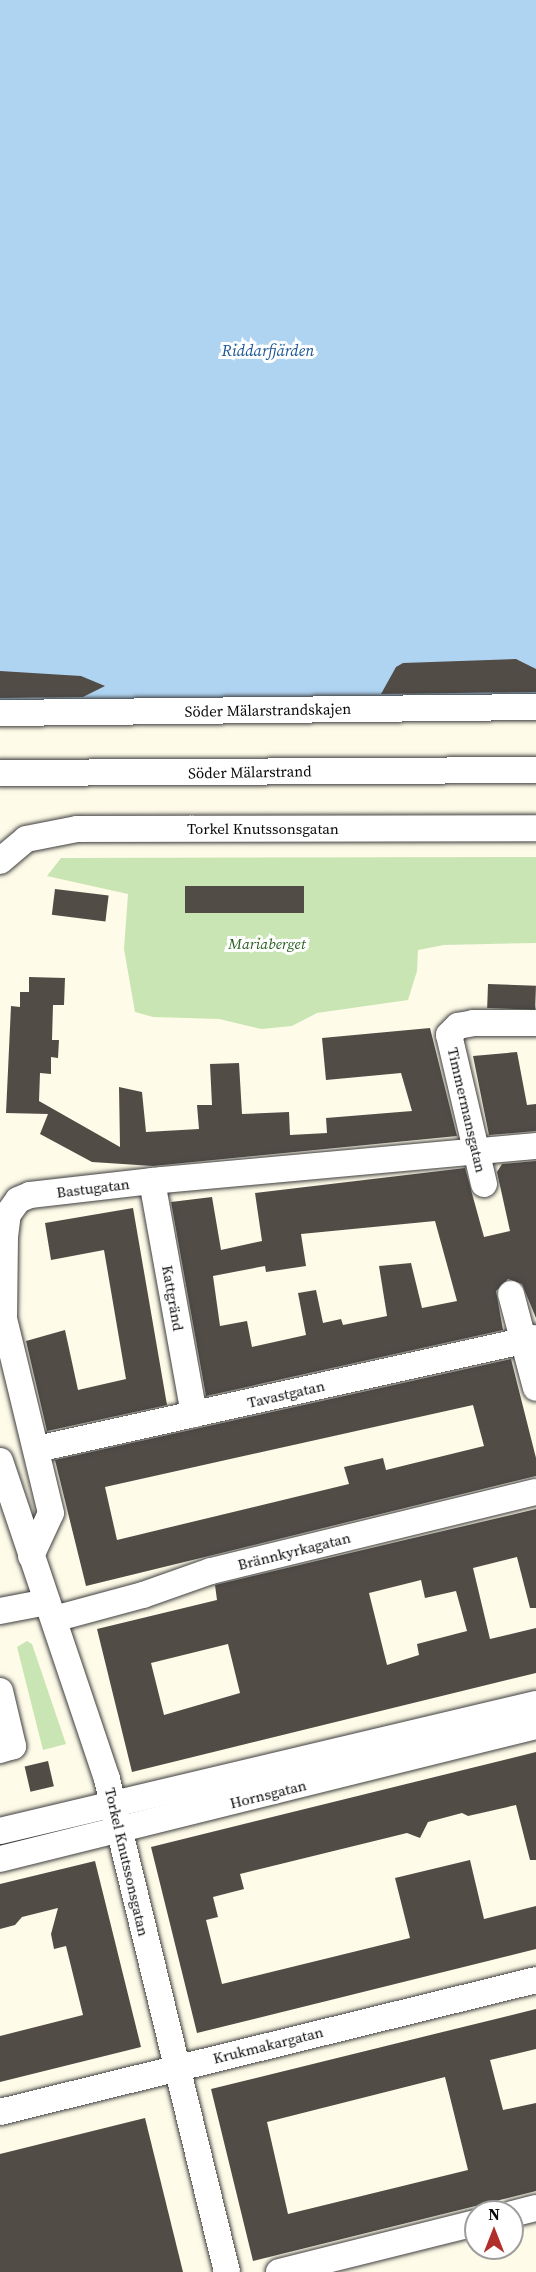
<!DOCTYPE html>
<html>
<head>
<meta charset="utf-8">
<style>
	body { margin:0 }
	#map { position:relative; width:536px; height:2272px; overflow:hidden; background:#fefbe8; font-family:"Source Serif 4",serif }
	div>[style] { position:absolute }
	.green>* { inset:0; background:#cae5b4 }
	.water>* { inset:0; background:#afd4f2; transform-origin:0 0 }
	.building>* { inset:0; background:#524c47; transform-origin:0 0 }
	.roads { filter:drop-shadow(0 0 2px #3d3d3d) drop-shadow(0 0 2px #3d3d3d) }
	.minor>* { height:26px; margin:-13px; padding:0 13px; transform-origin:13px; border-radius:13px; background:#fff }
	span { translate:-50% -50%; white-space:nowrap; text-align:center; line-height:1.15; -webkit-text-stroke:6px #fff; paint-order:stroke }
	.street-label { font-size:15px; color:#0a0a0a }
	.park-label { font-size:15px; color:#275d1f; font-style:italic }
	.water-label { font-size:16px; color:#1b5594; font-style:italic }
	.north { position:absolute; left:464px; top:2200px; width:60px; height:60px; box-sizing:border-box; background:#fff; border:2px solid #9d9d9d; border-radius:50%; rotate:0deg; font-size:16px; font-weight:700; line-height:24px; text-align:center; color:#0a0a0a }
	.north::after { content:''; display:block; margin:auto; width:21px; height:27px; background:#b12f2a; clip-path:polygon(50% 0,100% 100%,50% 72%,0 100%) }
</style>
</head>
<body>
<div id="map">
	<div class="green">
		<div style="clip-path:polygon(536px 857px,536px 943px,444px 945px,418px 950px,417px 971px,408px 1000px,317px 1013px,292px 1026px,261px 1029px,219px 1019px,153px 1017px,135px 1012px,124px 949px,128px 894px,47px 876px,61px 858px)"></div>
		<div style="clip-path:polygon(27px 1641px,32px 1644px,66px 1744px,43px 1750px,17px 1647px)"></div>
	</div>
	<div class="water">
		<div style="left:0;top:0;width:536px;height:704px"></div>
	</div>
	<div class="building">
		<div style="clip-path:polygon(516px 659px,536px 669px,536px 692px,381px 694px,396px 667px,403px 663px)"></div>
		<div style="clip-path:polygon(0 671px,81px 676px,105px 686px,83px 697px,0 698px)"></div>
		<div style="left:304px;top:886px;width:27px;height:119px;rotate:90deg"></div>
		<div style="left:55px;top:889px;width:54px;height:26px;rotate:7deg"></div>
		<div style="clip-path:polygon(29px 977px,65px 978px,64px 1005px,53px 1005px,52px 1040px,59px 1040px,58px 1058px,51px 1057px,51px 1074px,40px 1073px,39px 1101px,120px 1147px,119px 1087px,142px 1092px,146px 1132px,199px 1129px,197px 1105px,212px 1105px,210px 1064px,239px 1063px,242px 1114px,289px 1112px,290px 1135px,327px 1133px,326px 1118px,412px 1111px,401px 1073px,326px 1080px,322px 1038px,430px 1028px,457px 1136px,153px 1166px,92px 1162px,40px 1134px,48px 1114px,6px 1113px,11px 1006px,20px 1007px,20px 992px,29px 992px)"></div>
		<div style="left:488px;top:984px;width:48px;height:24px;rotate:2deg"></div>
		<div style="clip-path:polygon(517px 1052px,527px 1105px,536px 1104px,536px 1131px,489px 1135px,473px 1056px)"></div>
		<div style="clip-path:polygon(evenodd,536px 1161px,536px 1318px,522px 1284px,508px 1279px,496px 1291px,503px 1330px,206px 1396px,171px 1202px,212px 1197px,221px 1250px,262px 1241px,255px 1193px,465px 1168px,484px 1237px,510px 1231px,497px 1172px,502px 1164px,536px 1161px,435px 1221px,457px 1301px,422px 1308px,411px 1263px,379px 1266px,387px 1316px,343px 1325px,341px 1319px,323px 1323px,316px 1290px,298px 1293px,306px 1335px,252px 1347px,247px 1321px,220px 1326px,213px 1276px,265px 1266px,266px 1272px,306px 1266px,301px 1234px,435px 1221px)"></div>
		<div style="clip-path:polygon(133px 1208px,167px 1405px,47px 1431px,26px 1341px,65px 1330px,78px 1390px,126px 1379px,104px 1250px,51px 1260px,45px 1223px)"></div>
		<div style="clip-path:polygon(evenodd,511px 1359px,536px 1458px,536px 1476px,86px 1586px,55px 1460px,511px 1359px,473px 1405px,484px 1446px,386px 1470px,383px 1458px,344px 1467px,349px 1484px,117px 1540px,105px 1487px,473px 1405px)"></div>
		<div style="clip-path:polygon(evenodd,536px 1509px,536px 1608px,530px 1608px,517px 1557px,473px 1568px,490px 1639px,536px 1628px,536px 1673px,132px 1772px,97px 1629px,217px 1600px,215px 1585px,536px 1509px,421px 1580px,425px 1598px,456px 1591px,467px 1631px,417px 1644px,419px 1655px,387px 1665px,369px 1593px,421px 1580px,536px 1509px,228px 1644px,240px 1693px,164px 1715px,151px 1663px,228px 1644px)"></div>
		<div style="clip-path:polygon(536px 1752px,536px 1860px,530px 1860px,516px 1805px,468px 1816px,462px 1813px,428px 1822px,420px 1838px,407px 1833px,240px 1874px,244px 1889px,213px 1897px,218px 1917px,206px 1920px,222px 1984px,410px 1938px,395px 1878px,470px 1860px,484px 1919px,536px 1906px,536px 1949px,197px 2033px,151px 1847px)"></div>
		<div style="left:48px;top:1761px;width:26px;height:24px;rotate:77deg"></div>
		<div style="clip-path:polygon(95px 1861px,141px 2047px,0 2082px,0 2036px,83px 2015px,66px 1946px,54px 1949px,51px 1934px,58px 1908px,22px 1917px,15px 1925px,0 1929px,0 1884px)"></div>
		<div style="clip-path:polygon(evenodd,536px 2009px,536px 2049px,490px 2060px,503px 2110px,536px 2103px,536px 2191px,253px 2261px,211px 2089px,536px 2009px,445px 2077px,468px 2170px,288px 2214px,267px 2122px,445px 2077px)"></div>
		<div style="clip-path:polygon(145px 2118px,183px 2272px,0 2272px,0 2154px)"></div>
	</div>
	<div class="roads">
		<div class="minor">
			<div style="left:0;top:713px;width:536px;rotate:-0.64deg"></div>
			<div style="left:0;top:773px;width:536px;rotate:-0.32deg"></div>
			<div style="left:0;top:861px;width:34px;rotate:-40deg"></div>
			<div style="left:26px;top:839px;width:52px;rotate:-11.1deg"></div>
			<div style="left:77px;top:829px;width:459px;rotate:-0.1deg"></div>
			<div style="left:152px;top:1181px;width:237px;rotate:79.8deg"></div>
			<div style="left:484px;top:1184px;width:153px;rotate:-103.2deg"></div>
			<div style="left:449px;top:1035px;width:13px;rotate:-45deg"></div>
			<div style="left:458px;top:1026px;width:15px;rotate:-11deg"></div>
			<div style="left:473px;top:1023px;width:63px"></div>
			<div style="left:511px;top:1294px;width:97px;rotate:75.1deg"></div>
			<div style="left:37px;top:1449px;width:511px;rotate:-12.54deg"></div>
			<div style="left:0;top:1461px;width:336px;rotate:71.4deg"></div>
			<div style="left:107px;top:1779px;width:507px;rotate:76.32deg"></div>
			<div style="left:31px;top:1556px;width:47px;rotate:-65.1deg"></div>
			<div style="left:51px;top:1513px;width:200px;rotate:-103.6deg"></div>
			<div style="left:4px;top:1319px;width:82px;rotate:-89.3deg"></div>
			<div style="left:5px;top:1237px;width:23px;rotate:-83deg"></div>
			<div style="left:8px;top:1214px;width:17px;rotate:-54deg"></div>
			<div style="left:18px;top:1200px;width:13px;rotate:-23deg"></div>
			<div style="left:30px;top:1195px;width:133px;rotate:-6.5deg"></div>
			<div style="left:162px;top:1180px;width:376px;rotate:-5.2deg"></div>
			<div style="left:0;top:1611px;width:48px;rotate:-10.8deg"></div>
			<div style="left:54px;top:1619px;width:92px;rotate:-15.1deg"></div>
			<div style="left:143px;top:1595px;width:72px;rotate:-19.4deg"></div>
			<div style="left:211px;top:1571px;width:334px;rotate:-13.7deg"></div>
			<div style="left:0;top:1691px;width:57px;rotate:76.7deg"></div>
			<div style="left:13px;top:1746px;width:14px;rotate:163deg"></div>
			<div style="left:0;top:1831px;width:551px;rotate:-13.33deg"></div>
			<div style="left:0;top:1859px;width:552px;rotate:-13.94deg"></div>
			<div style="left:0;top:2112px;width:552px;rotate:-13.83deg"></div>
			<div style="left:512px;top:2214px;width:25px;rotate:-14deg"></div>
			<div style="left:279px;top:2272px;width:203px;rotate:-14deg"></div>
		</div>
	</div>
	<div class="street-label">
		<span style="left:268px;top:710px;rotate:-1deg">Söder Mälarstrandskajen</span>
		<span style="left:250px;top:772px;rotate:-1deg">Söder Mälarstrand</span>
		<span style="left:263px;top:829px">Torkel Knutssonsgatan</span>
		<span style="left:467px;top:1110px;rotate:77deg">Timmermansgatan</span>
		<span style="left:93px;top:1188px;rotate:-7deg">Bastugatan</span>
		<span style="left:173px;top:1298px;rotate:80deg">Kattgränd</span>
		<span style="left:286px;top:1394px;rotate:-13deg">Tavastgatan</span>
		<span style="left:294px;top:1551px;rotate:-14deg">Brännkyrkagatan</span>
		<span style="left:268px;top:1794px;rotate:-14deg">Hornsgatan</span>
		<span style="left:127px;top:1862px;rotate:77deg">Torkel Knutssonsgatan</span>
		<span style="left:268px;top:2045px;rotate:-14deg">Krukmakargatan</span>
	</div>
	<div class="park-label">
		<span style="left:267px;top:944px">Mariaberget</span>
	</div>
	<div class="water-label">
		<span style="left:268px;top:350px">Riddarfjärden</span>
	</div>
	<div class="north">N</div>
</div>
</body>
</html>
